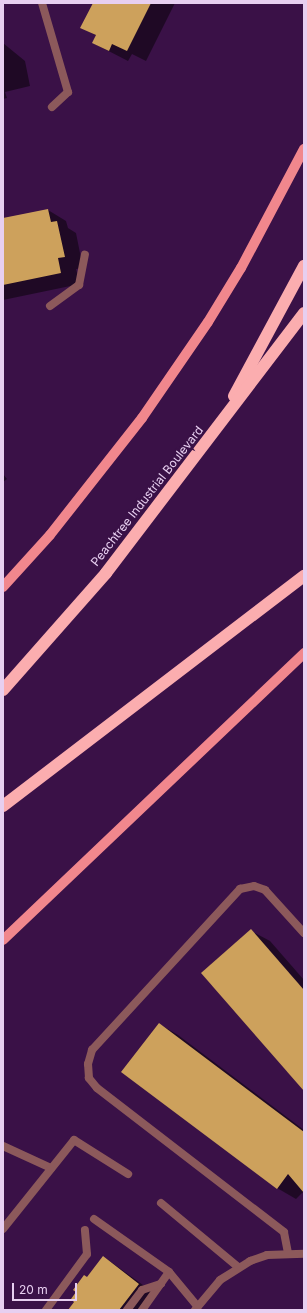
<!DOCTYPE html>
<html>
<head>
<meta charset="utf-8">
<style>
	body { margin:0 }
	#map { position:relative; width:307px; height:1313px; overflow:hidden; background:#3a1147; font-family:Inter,sans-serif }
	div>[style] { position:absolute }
	.shadow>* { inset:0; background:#0007 }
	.building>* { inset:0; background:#cda15c }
	.lane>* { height:8px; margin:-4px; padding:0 4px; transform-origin:4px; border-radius:4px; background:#8c595b }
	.street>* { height:8px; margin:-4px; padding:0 4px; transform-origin:4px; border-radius:4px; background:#8c595b }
	.primary>* { height:10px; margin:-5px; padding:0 5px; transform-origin:5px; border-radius:5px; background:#f1878d }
	.highway>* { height:12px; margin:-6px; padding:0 6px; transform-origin:6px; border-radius:6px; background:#fbadaf }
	span { translate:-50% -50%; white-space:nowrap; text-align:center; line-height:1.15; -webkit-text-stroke:4px #3a1147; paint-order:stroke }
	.street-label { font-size:12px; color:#e7cff0 }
	.frame { position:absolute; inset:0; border:4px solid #e7cff0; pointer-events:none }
	.scale { position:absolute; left:12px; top:1283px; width:65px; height:18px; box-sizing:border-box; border:2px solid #e7cff0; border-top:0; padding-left:5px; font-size:12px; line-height:14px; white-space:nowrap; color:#e7cff0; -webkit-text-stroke:3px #3a1147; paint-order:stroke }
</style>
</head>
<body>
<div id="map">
	<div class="shadow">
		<div style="clip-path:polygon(94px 3px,175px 3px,146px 61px,132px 54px,128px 61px,93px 43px,97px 36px,82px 27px)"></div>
		<div style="clip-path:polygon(3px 43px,25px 61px,30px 86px,5px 92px,7px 98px,3px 99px)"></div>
		<div style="clip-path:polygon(48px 210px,66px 221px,68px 228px,76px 233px,83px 268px,76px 269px,80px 284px,3px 300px,3px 219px)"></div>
		<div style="clip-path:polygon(3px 474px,7px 479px,3px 482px)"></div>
		<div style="clip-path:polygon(251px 931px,270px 941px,304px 980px,304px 1089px)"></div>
		<div style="clip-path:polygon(159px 1024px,178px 1035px,304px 1130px,304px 1191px,296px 1199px,277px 1188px)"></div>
		<div style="clip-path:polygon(104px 1257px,154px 1293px,140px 1310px,69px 1310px,88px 1278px)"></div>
	</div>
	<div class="building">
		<div style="clip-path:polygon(93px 3px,151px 3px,127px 51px,112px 44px,109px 51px,92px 43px,96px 35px,80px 28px)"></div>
		<div style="clip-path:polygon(48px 209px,51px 222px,57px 221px,65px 257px,58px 258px,61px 273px,3px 285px,3px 218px)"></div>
		<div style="clip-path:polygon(251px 929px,304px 990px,304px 1091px,201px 973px)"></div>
		<div style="clip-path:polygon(159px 1023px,304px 1132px,304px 1193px,288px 1174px,277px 1189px,121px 1072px)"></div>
		<div style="clip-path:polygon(103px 1256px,139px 1284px,119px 1310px,68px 1310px,74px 1302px,71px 1299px,76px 1292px,73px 1290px,84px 1275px,87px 1277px)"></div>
	</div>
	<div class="lane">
		<div style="left:42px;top:3px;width:93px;rotate:73.7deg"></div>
		<div style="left:68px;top:92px;width:22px;rotate:137deg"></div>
		<div style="left:50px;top:306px;width:36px;rotate:-36deg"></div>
		<div style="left:79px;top:285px;width:31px;rotate:-79deg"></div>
		<div style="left:3px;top:1146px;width:53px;rotate:24.6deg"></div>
		<div style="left:161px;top:1203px;width:100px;rotate:39.7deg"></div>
		<div style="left:94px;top:1219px;width:92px;rotate:35.2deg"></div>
		<div style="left:169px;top:1272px;width:47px;rotate:125.4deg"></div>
		<div style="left:3px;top:1229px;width:114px;rotate:-51.4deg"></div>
		<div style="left:74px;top:1140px;width:64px;rotate:32.2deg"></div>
		<div style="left:288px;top:1253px;width:21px;rotate:-101deg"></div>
		<div style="left:284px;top:1232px;width:236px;rotate:-142.4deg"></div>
		<div style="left:97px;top:1088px;width:13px;rotate:-129deg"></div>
		<div style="left:89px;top:1078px;width:14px;rotate:-94deg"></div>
		<div style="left:88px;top:1064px;width:15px;rotate:-74deg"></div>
		<div style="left:92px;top:1050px;width:219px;rotate:-47.4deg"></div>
		<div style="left:240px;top:889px;width:14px;rotate:-12deg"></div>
		<div style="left:254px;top:886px;width:12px;rotate:20deg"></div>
		<div style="left:265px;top:890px;width:58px;rotate:47.8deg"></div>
		<div style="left:169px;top:1272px;width:45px;rotate:50.4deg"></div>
		<div style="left:46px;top:1310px;width:69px;rotate:-53.8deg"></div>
		<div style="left:87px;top:1254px;width:24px;rotate:-95deg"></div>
		<div style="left:127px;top:1310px;width:25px;rotate:-53deg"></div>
		<div style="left:142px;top:1290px;width:20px;rotate:-18deg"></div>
	</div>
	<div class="street">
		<div style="left:195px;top:1310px;width:39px;rotate:-50deg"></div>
		<div style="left:220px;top:1280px;width:36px;rotate:-32deg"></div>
		<div style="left:250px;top:1261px;width:18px;rotate:-19deg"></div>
		<div style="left:267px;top:1255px;width:37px;rotate:-2deg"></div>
	</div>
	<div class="primary">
		<div style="left:3px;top:587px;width:70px;rotate:-47.9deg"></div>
		<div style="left:50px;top:535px;width:149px;rotate:-51.8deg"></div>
		<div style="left:142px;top:418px;width:116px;rotate:-55.5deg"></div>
		<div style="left:208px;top:322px;width:63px;rotate:-58.6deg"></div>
		<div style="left:241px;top:268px;width:135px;rotate:-62.1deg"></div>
		<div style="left:3px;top:940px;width:416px;rotate:-43.6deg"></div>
	</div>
	<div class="highway">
		<div style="left:234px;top:396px;width:148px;rotate:-61.7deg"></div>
		<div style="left:3px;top:690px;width:156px;rotate:-48.6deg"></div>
		<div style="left:106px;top:573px;width:327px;rotate:-52.7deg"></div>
		<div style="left:3px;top:806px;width:379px;rotate:-37.4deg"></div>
	</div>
	<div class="street-label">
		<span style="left:147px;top:496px;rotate:-52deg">Peachtree Industrial Boulevard</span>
	</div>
	<div class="frame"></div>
	<div class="scale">20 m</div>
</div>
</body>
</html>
